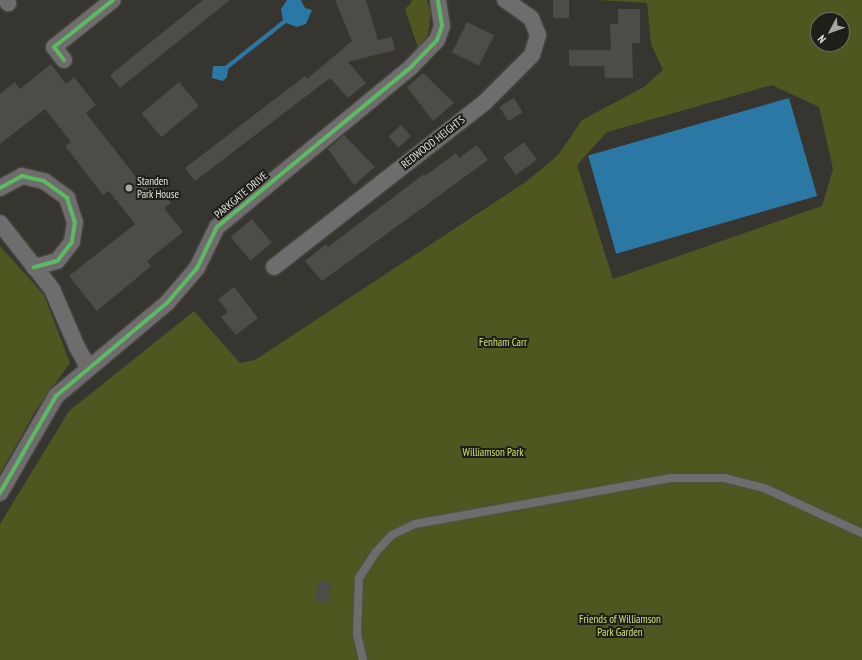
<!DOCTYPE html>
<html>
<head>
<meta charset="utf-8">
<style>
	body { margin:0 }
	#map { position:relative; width:862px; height:660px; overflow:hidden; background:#373530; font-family:"PT Sans Narrow",sans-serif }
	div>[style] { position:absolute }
	.green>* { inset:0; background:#50561f }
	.water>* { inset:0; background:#2c78a4; transform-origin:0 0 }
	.building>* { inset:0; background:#4e4c48; transform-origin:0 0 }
	.roads { filter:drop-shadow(0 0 1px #52504d) drop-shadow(0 0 1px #52504d) }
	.lane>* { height:8px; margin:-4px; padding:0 4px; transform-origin:4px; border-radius:4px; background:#6e6c6c }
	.street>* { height:16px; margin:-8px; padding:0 8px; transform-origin:8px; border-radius:8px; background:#6e6c6c }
	.cycleway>* { height:4px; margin:-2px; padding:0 2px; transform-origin:2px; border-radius:2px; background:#5cba63 }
	.dots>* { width:11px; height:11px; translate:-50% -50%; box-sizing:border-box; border:2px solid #1f1e19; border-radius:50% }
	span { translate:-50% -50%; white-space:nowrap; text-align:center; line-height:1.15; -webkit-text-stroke:4px #1f1e19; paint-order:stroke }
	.street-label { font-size:11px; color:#e5e3dd }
	.poi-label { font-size:11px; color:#e5e3dd }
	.left { translate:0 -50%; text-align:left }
	.park-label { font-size:11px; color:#d4e271 }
	.north { position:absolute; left:810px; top:12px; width:40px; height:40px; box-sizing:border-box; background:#1f1e19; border:1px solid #6e6d67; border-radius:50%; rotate:229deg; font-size:11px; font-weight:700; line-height:16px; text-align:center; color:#e5e3dd }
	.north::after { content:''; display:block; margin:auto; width:14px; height:18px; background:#a8a6a0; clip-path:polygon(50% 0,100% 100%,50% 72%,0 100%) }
</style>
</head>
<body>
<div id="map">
	<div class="green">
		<div style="clip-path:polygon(411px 0,427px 0,431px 12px,428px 35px,418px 48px,405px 9px,412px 2px)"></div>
		<div style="clip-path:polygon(evenodd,598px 0,862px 0,862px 660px,0 660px,0 524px,69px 411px,194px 311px,240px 363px,255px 360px,527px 181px,558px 155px,582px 120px,644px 87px,663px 70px,651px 44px,647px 3px,598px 0,818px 20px,842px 20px,842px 44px,818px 44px,818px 20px,598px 0,772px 85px,819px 107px,833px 169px,822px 206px,613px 279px,577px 165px,607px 132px,772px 85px)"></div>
		<div style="clip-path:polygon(0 246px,44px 295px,70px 363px,36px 410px,0 474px)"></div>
	</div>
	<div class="water">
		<div style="clip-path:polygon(287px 0,301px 0,305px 8px,312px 10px,306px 24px,297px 27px,286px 23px,228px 69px,227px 77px,223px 81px,212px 78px,213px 66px,225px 66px,283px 20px,281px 9px)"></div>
		<div style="left:789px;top:98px;width:102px;height:209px;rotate:74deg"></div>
	</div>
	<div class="building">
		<div style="clip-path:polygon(203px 0,230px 0,120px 88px,110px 75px)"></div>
		<div style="clip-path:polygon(335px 0,366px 0,378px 40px,392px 37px,395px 50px,348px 62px,366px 83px,348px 98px,330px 78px,195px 181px,185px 168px,305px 76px,307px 79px,352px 41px)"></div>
		<div style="left:553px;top:0;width:16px;height:18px"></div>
		<div style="clip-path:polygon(618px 9px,640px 9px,640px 43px,632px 43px,633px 78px,605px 78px,604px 66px,569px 66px,569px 50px,611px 50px,610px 24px,618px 24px)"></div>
		<div style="left:467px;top:22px;width:30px;height:34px;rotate:26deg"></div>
		<div style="clip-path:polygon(51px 64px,66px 84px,74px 77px,96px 105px,86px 113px,143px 186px,152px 179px,171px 203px,164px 208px,183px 232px,147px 261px,151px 266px,97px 311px,69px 276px,135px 224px,109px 191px,103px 195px,65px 146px,71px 142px,45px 109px,0 144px,0 94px,15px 82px,20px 89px)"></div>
		<div style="clip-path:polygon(423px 73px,454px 103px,433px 121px,407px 87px)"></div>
		<div style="left:179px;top:82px;width:31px;height:49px;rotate:50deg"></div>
		<div style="left:514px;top:98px;width:17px;height:17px;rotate:59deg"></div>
		<div style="left:401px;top:125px;width:15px;height:17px;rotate:48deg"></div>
		<div style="clip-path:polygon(344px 135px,375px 167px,354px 185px,328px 149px)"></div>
		<div style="left:524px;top:142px;width:22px;height:26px;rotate:54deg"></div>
		<div style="clip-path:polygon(477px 145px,488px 160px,322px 281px,305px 261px,326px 244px,328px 247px,424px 174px,425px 176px,456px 153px,459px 158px)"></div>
		<div style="left:252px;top:219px;width:31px;height:28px;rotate:50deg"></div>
		<div style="clip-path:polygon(234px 287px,258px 318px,236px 335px,221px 317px,228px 312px,218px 299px)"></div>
		<div style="left:319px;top:580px;width:13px;height:21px;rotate:13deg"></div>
	</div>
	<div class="roads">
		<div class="lane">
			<div style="left:363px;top:660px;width:27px;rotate:-103deg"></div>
			<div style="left:357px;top:634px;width:56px;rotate:-88deg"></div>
			<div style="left:359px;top:578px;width:30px;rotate:-57deg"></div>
			<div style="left:375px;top:553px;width:25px;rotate:-47deg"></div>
			<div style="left:392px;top:535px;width:25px;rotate:-26deg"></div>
			<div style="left:415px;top:524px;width:260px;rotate:-10.2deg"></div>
			<div style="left:671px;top:478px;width:53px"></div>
			<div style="left:724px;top:478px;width:41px;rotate:14deg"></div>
			<div style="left:764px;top:488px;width:108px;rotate:24.7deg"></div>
		</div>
		<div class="street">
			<div style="left:6px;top:0;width:4px;rotate:56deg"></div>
			<div style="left:64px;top:60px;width:16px;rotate:-128deg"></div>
			<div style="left:54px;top:47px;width:75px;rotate:-38.5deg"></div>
			<div style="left:0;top:188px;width:25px;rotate:-29deg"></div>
			<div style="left:22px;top:176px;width:23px;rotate:13deg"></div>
			<div style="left:44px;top:181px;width:29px;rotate:36deg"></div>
			<div style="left:67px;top:198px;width:25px;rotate:72deg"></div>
			<div style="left:75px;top:222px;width:20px;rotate:99deg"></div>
			<div style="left:72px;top:242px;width:24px;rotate:128deg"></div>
			<div style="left:57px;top:261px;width:24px;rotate:165deg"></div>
			<div style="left:0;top:223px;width:84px;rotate:51.8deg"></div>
			<div style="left:52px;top:289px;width:63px;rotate:66.7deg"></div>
			<div style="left:77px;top:347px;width:23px;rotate:61deg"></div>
			<div style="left:274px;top:267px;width:268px;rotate:-38deg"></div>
			<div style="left:485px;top:102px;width:66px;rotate:-45deg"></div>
			<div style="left:532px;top:55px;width:21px;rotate:-73deg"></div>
			<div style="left:538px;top:35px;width:18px;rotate:-112deg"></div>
			<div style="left:531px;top:18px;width:32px;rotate:-145deg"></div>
			<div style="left:0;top:493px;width:112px;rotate:-60deg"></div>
			<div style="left:56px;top:396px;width:145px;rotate:-40deg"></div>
			<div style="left:167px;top:303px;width:46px;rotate:-49.4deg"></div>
			<div style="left:197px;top:268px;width:46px;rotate:-64deg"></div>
			<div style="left:217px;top:227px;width:251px;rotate:-39.5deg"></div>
			<div style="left:411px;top:67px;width:37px;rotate:-46deg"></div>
			<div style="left:437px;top:40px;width:15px;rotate:-70deg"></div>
			<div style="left:442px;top:26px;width:26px;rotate:-99deg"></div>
		</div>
	</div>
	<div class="cycleway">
		<div style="left:64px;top:60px;width:16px;rotate:-128deg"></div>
		<div style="left:54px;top:47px;width:75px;rotate:-38.5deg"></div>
		<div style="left:0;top:188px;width:25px;rotate:-29deg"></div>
		<div style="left:22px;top:176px;width:23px;rotate:13deg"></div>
		<div style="left:44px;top:181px;width:29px;rotate:36deg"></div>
		<div style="left:67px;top:198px;width:25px;rotate:72deg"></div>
		<div style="left:75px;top:222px;width:20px;rotate:99deg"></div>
		<div style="left:72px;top:242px;width:24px;rotate:128deg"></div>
		<div style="left:57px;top:261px;width:24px;rotate:165deg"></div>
		<div style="left:0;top:493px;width:112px;rotate:-60deg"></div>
		<div style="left:56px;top:396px;width:145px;rotate:-40deg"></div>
		<div style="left:167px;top:303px;width:46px;rotate:-49.4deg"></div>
		<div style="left:197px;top:268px;width:46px;rotate:-64deg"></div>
		<div style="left:217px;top:227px;width:251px;rotate:-39.5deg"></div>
		<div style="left:411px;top:67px;width:37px;rotate:-46deg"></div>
		<div style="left:437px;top:40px;width:15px;rotate:-70deg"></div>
		<div style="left:442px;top:26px;width:26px;rotate:-99deg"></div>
	</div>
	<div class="dots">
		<div style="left:129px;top:188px;background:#a8a6a0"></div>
	</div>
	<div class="street-label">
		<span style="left:433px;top:142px;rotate:-38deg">REDWOOD HEIGHTS</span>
		<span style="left:241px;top:195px;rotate:-40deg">PARKGATE DRIVE</span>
	</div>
	<div class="poi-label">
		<span class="left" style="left:137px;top:188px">Standen<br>Park House</span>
	</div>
	<div class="park-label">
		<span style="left:503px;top:342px">Fenham Carr</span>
		<span style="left:493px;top:452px">Williamson Park</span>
		<span style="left:620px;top:626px">Friends of Williamson<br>Park Garden</span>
	</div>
	<div class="north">N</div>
</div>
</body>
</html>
